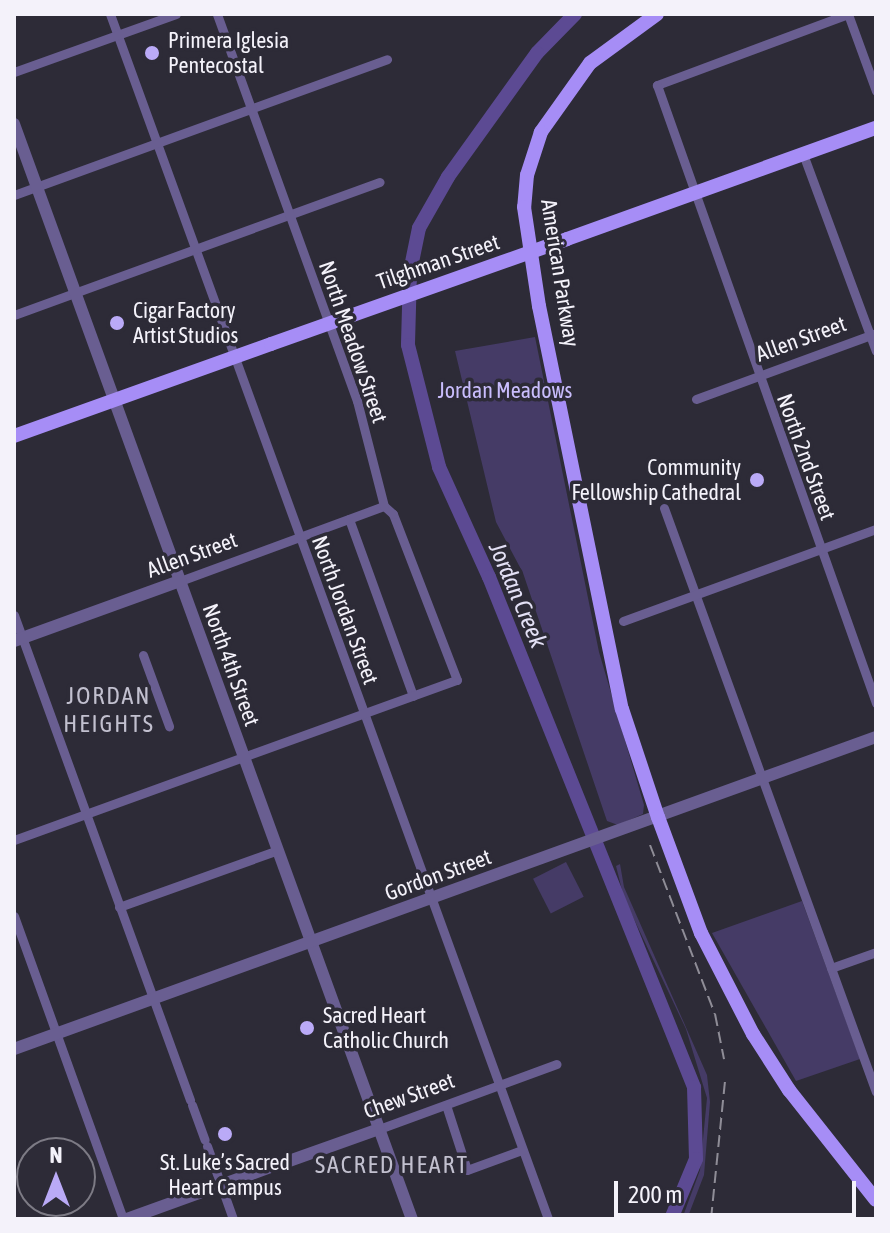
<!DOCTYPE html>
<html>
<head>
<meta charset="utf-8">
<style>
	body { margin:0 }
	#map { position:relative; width:890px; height:1233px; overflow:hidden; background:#2d2b37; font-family:"Asap Condensed",sans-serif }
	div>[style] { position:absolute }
	.green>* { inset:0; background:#453b66; transform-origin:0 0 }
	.river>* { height:14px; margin:-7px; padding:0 7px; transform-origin:7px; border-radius:7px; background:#5c4a93 }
	.minor>* { height:9px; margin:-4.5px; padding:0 4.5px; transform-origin:4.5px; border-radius:4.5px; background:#695e91 }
	.tertiary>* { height:12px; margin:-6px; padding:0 6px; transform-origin:6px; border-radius:6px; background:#695e91 }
	.primary>* { height:14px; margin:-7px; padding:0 7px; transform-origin:7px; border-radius:7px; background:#a68df6 }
	.rail>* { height:2px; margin-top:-1px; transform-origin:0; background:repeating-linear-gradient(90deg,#8f8d97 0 12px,transparent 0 18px) }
	.primary-bridge>* { height:14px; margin:-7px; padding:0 7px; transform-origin:7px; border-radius:7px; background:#a68df6 }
	.dots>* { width:22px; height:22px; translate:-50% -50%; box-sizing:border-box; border:4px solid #2d2b37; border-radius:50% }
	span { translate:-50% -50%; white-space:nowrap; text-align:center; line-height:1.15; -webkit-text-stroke:7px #2d2b37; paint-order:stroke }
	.poi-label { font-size:22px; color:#f4f2fa }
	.left { translate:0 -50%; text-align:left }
	.right { translate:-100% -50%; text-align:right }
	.street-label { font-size:22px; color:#f4f2fa }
	.park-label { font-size:22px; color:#c9bdfc }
	.water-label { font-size:24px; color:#e3e0f5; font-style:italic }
	.neighbourhood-label { font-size:24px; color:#c2c0cf; letter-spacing:2px }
	.frame { position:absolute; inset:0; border:16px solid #f4f2fa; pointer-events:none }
	.north { position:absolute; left:16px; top:1137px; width:80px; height:80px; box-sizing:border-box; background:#2d2b37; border:2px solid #7d7b85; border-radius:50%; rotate:0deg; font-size:22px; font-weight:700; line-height:32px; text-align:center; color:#f4f2fa }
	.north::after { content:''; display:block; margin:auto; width:28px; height:36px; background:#baaaf7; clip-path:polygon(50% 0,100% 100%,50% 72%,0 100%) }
	.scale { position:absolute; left:614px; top:1181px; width:242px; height:36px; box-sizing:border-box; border:4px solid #f4f2fa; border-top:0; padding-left:10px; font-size:24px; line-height:28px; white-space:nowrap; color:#f4f2fa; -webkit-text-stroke:6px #2d2b37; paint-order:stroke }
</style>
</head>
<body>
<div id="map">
	<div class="green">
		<div style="clip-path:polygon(535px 337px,599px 652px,644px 805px,643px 814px,618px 825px,607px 821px,523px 573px,496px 522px,455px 351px)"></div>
		<div style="left:566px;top:862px;width:39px;height:37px;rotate:63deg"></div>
		<div style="clip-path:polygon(620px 864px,624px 887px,707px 1075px,710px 1102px,704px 1175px,687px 1219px,682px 1219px,700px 1170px,707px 1098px,686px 1029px,624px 898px,616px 866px)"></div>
		<div style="clip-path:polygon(802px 901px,860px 1059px,796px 1081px,712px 933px)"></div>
	</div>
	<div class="river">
		<div style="left:575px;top:14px;width:54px;rotate:134.3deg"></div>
		<div style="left:537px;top:53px;width:153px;rotate:125.7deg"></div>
		<div style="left:448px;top:177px;width:59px;rotate:119.6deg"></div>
		<div style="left:419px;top:228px;width:45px;rotate:101.6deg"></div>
		<div style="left:410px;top:272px;width:73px;rotate:91.6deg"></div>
		<div style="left:408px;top:345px;width:126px;rotate:75.7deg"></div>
		<div style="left:439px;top:467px;width:121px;rotate:65.6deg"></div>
		<div style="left:489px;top:577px;width:550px;rotate:68.1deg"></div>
		<div style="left:694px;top:1087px;width:72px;rotate:88.4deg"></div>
		<div style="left:696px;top:1159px;width:65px;rotate:112.6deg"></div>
	</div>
	<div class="minor">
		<div style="left:110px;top:14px;width:1282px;rotate:70.02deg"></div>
		<div style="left:14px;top:72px;width:172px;rotate:-19.7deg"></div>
		<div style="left:876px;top:91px;width:82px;rotate:-110deg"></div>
		<div style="left:848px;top:14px;width:204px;rotate:159.6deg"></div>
		<div style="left:657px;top:85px;width:656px;rotate:70.49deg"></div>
		<div style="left:803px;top:154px;width:210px;rotate:69.7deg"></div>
		<div style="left:14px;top:195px;width:397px;rotate:-20deg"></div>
		<div style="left:14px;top:315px;width:389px;rotate:-20deg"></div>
		<div style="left:696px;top:399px;width:192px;rotate:-20.1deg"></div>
		<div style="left:664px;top:508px;width:621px;rotate:70.05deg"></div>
		<div style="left:349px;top:519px;width:188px;rotate:70.1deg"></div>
		<div style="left:180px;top:581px;width:217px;rotate:-20.2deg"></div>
		<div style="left:14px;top:615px;width:516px;rotate:70.05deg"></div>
		<div style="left:623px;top:621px;width:269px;rotate:-20deg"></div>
		<div style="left:143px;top:655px;width:76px;rotate:69.9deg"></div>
		<div style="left:14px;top:840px;width:471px;rotate:-19.9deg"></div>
		<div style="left:457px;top:680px;width:178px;rotate:-111.1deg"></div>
		<div style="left:393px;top:514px;width:12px;rotate:-138deg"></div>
		<div style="left:384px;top:506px;width:108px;rotate:-104.4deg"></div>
		<div style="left:357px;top:401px;width:412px;rotate:-109.9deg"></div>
		<div style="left:119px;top:907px;width:169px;rotate:-19.7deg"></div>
		<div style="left:14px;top:916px;width:322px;rotate:70.2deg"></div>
		<div style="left:831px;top:968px;width:48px;rotate:-19.6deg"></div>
		<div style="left:192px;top:1105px;width:37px;rotate:70deg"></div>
		<div style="left:446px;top:1105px;width:68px;rotate:72.1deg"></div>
		<div style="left:467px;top:1170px;width:59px;rotate:-20deg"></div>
		<div style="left:379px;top:1129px;width:189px;rotate:-20.1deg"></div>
		<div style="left:207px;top:1146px;width:77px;rotate:70.4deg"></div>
	</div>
	<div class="tertiary">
		<div style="left:14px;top:124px;width:1165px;rotate:70.03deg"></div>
		<div style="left:14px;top:641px;width:177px;rotate:-19.9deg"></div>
		<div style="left:14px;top:1049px;width:917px;rotate:-19.9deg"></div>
		<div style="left:275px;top:1166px;width:110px;rotate:-19.6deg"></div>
		<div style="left:127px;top:1219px;width:153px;rotate:-19.9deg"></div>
	</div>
	<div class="primary">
		<div style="left:657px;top:14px;width:83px;rotate:143.8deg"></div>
		<div style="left:590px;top:63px;width:85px;rotate:125.4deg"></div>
		<div style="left:541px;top:132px;width:45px;rotate:108deg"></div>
		<div style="left:527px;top:175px;width:32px;rotate:95deg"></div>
		<div style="left:524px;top:207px;width:100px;rotate:81.4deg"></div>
		<div style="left:539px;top:306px;width:411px;rotate:78.4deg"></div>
		<div style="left:622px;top:709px;width:114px;rotate:71.6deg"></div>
		<div style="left:658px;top:817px;width:124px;rotate:69.7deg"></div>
		<div style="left:701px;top:933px;width:114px;rotate:62.8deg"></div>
		<div style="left:753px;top:1034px;width:67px;rotate:57.3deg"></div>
		<div style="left:789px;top:1090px;width:140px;rotate:51.7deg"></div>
		<div style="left:567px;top:239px;width:328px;rotate:-19.8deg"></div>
		<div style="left:14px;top:436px;width:273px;rotate:-19.7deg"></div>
	</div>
	<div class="rail">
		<div style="left:650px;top:845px;width:181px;rotate:69deg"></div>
		<div style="left:715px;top:1014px;width:46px;rotate:78.7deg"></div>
		<div style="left:711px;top:1219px;width:140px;rotate:-84.2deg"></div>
	</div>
	<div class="primary-bridge">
		<div style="left:271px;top:344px;width:314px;rotate:-19.5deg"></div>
	</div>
	<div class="dots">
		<div style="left:152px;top:53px;background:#baaaf7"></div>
		<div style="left:117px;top:323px;background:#baaaf7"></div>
		<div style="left:757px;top:480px;background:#baaaf7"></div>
		<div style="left:307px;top:1028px;background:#baaaf7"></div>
		<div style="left:225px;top:1134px;background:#baaaf7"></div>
	</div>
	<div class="poi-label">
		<span class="left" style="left:168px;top:53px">Primera Iglesia<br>Pentecostal</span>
		<span class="left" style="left:133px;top:323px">Cigar Factory<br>Artist Studios</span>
		<span class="right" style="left:741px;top:480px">Community<br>Fellowship Cathedral</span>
		<span class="left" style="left:323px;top:1028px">Sacred Heart<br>Catholic Church</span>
		<span style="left:225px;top:1175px">St. Luke’s Sacred<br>Heart Campus</span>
	</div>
	<div class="street-label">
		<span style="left:438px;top:262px;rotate:-19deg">Tilghman Street</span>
		<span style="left:560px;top:273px;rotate:81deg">American Parkway</span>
		<span style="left:801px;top:339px;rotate:-20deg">Allen Street</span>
		<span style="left:353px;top:342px;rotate:71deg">North Meadow Street</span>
		<span style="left:806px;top:457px;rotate:70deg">North 2nd Street</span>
		<span style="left:192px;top:555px;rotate:-20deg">Allen Street</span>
		<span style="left:345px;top:610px;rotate:70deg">North Jordan Street</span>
		<span style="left:231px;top:665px;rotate:70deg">North 4th Street</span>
		<span style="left:438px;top:875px;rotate:-20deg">Gordon Street</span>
		<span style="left:409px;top:1096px;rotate:-20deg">Chew Street</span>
	</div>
	<div class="park-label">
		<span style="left:505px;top:391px">Jordan Meadows</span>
	</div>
	<div class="water-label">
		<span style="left:518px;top:595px;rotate:67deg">Jordan Creek</span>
	</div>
	<div class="neighbourhood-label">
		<span style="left:109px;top:710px">JORDAN<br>HEIGHTS</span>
		<span style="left:392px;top:1165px">SACRED HEART</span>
	</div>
	<div class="frame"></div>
	<div class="north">N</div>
	<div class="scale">200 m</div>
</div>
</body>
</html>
